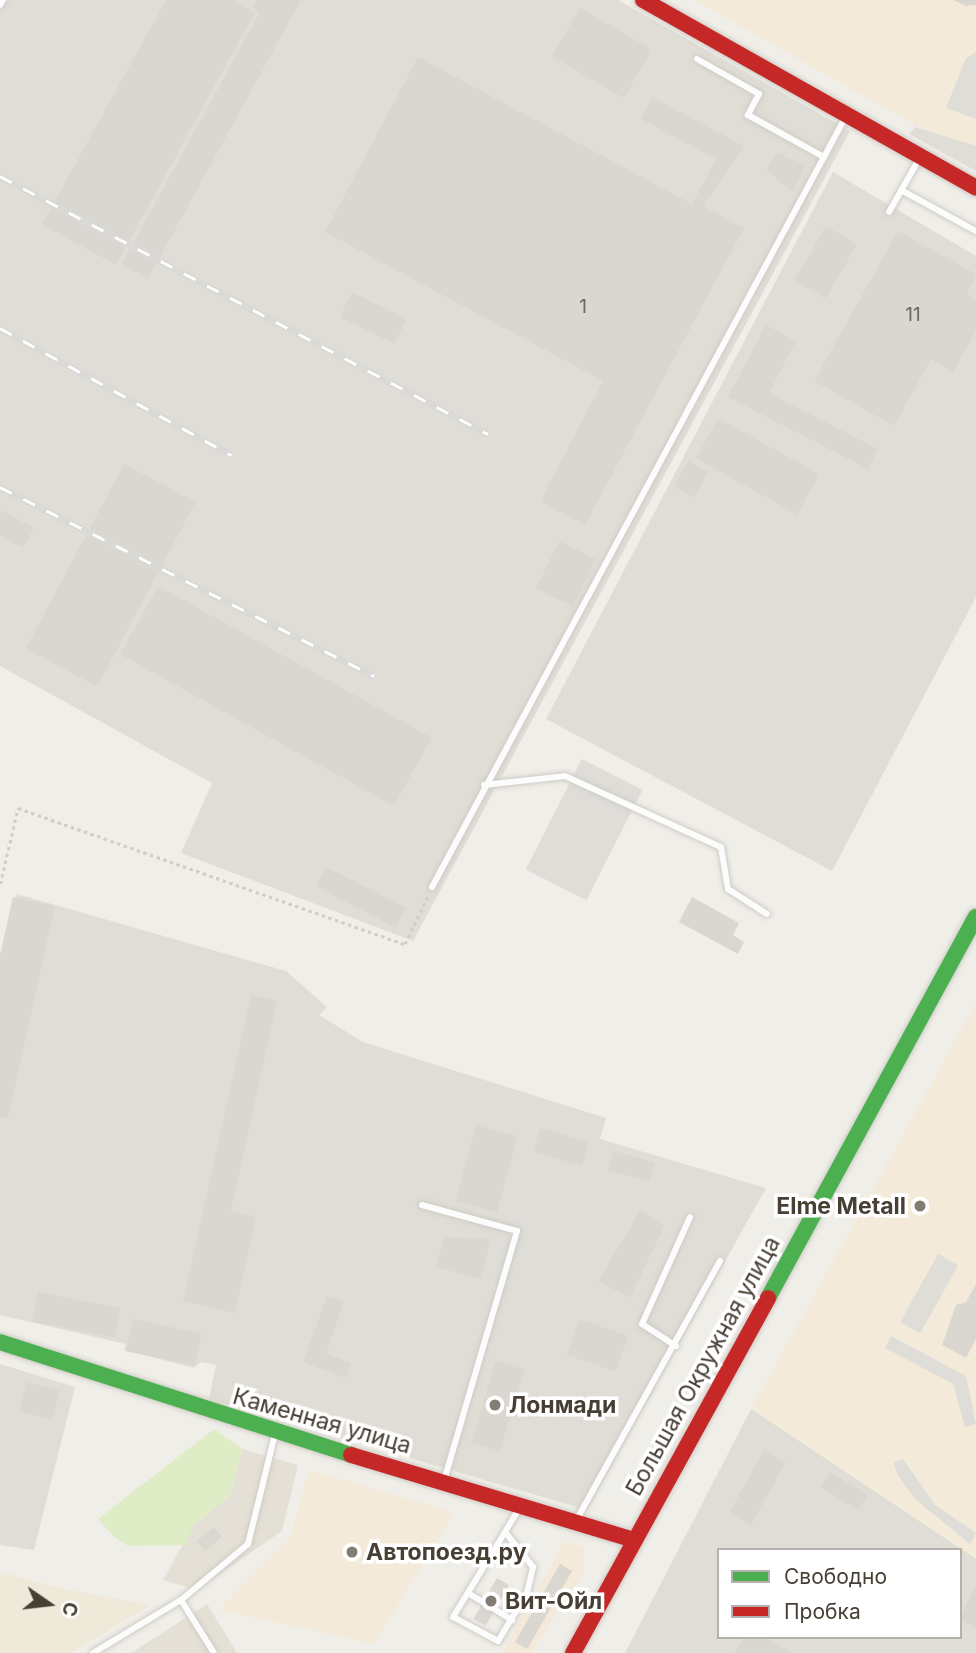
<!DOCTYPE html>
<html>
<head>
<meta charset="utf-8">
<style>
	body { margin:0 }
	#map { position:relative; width:976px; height:1653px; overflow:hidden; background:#f0eee8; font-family:Inter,sans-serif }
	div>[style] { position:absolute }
	.residential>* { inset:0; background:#e5e0d5 }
	.commercial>* { inset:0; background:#f4eada }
	.industrial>* { inset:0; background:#e0ddd6 }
	.education>* { inset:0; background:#efe9d9 }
	.green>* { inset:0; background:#deedc6 }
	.parking>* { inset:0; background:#dfddd8; transform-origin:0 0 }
	.building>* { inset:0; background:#dad7d1; transform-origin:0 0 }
	.path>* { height:2.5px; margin-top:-1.25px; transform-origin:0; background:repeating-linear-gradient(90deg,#d1cec9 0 3.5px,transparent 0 7px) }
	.roads { filter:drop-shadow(0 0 2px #ceccc6) drop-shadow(0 0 2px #ceccc6) }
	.lane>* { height:6px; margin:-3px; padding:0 3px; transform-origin:3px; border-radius:3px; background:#fdfcfc }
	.fast>* { height:16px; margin:-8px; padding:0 8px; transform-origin:8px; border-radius:8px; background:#4caf50 }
	.jam>* { height:16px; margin:-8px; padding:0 8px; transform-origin:8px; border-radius:8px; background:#c62828 }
	.rail>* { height:7px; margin-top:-3.5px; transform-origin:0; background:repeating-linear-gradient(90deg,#fff 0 13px,#d9d9d8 0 26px); box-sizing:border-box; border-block:2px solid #d9d9d8 }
	.dots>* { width:19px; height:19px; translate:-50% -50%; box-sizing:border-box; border:4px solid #fff; border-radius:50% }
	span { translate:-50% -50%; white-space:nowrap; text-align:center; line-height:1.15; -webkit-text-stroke:7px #fff; paint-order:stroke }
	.number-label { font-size:19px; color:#6c665c }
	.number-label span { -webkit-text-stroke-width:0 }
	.poi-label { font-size:23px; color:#473f34; font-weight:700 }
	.right { translate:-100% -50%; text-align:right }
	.left { translate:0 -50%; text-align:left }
	.street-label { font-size:23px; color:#473f34 }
	.legend { position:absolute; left:717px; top:1548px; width:245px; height:91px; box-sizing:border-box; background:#fff; border:2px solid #b5b2ae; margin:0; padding:9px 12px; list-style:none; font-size:21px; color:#473f34 }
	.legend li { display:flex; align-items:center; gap:14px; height:35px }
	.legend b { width:35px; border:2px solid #b5b2ae }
	.north { position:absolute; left:14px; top:1569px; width:70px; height:70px; -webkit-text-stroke:5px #fff; paint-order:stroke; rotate:104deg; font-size:19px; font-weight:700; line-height:28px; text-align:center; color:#473f34 }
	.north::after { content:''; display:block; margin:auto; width:24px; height:32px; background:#473f34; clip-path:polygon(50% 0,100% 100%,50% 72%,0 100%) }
</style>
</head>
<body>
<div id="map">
	<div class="residential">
		<div style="clip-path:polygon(242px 1449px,298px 1465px,282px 1531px,197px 1590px,163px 1580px,193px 1526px,230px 1495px)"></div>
		<div style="clip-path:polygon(207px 1604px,237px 1653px,131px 1653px)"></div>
	</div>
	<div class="commercial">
		<div style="clip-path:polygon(695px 0,976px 0,976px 160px)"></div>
		<div style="clip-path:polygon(976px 1003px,976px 1559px,751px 1409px)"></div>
		<div style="clip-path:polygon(309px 1470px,454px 1512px,374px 1644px,219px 1610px,290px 1537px)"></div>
		<div style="clip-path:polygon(565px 1541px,584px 1547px,583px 1573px,531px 1653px,502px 1653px)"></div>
	</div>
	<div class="industrial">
		<div style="clip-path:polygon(0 0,618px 0,850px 131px,413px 941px,181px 853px,212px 783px,0 666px)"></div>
		<div style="clip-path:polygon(833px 172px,976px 256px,976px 597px,832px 871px,546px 719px)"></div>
		<div style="clip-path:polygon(17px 894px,286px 971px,327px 1007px,319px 1015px,363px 1042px,606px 1118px,600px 1139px,766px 1188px,587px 1510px,209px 1399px,216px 1365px,201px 1362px,194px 1368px,124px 1350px,126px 1344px,0 1315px,0 961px)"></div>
		<div style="clip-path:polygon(0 1364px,75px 1387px,34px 1550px,0 1545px)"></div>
		<div style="clip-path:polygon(evenodd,751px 1409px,976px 1559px,976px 1653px,625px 1653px,751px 1409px,719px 1550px,960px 1550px,960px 1637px,719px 1637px,719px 1550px)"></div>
	</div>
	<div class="education">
		<div style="clip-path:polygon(0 1572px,65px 1589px,151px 1605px,71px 1653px,0 1653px)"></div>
	</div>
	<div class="green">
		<div style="clip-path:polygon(214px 1429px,242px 1449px,230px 1495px,193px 1526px,185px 1545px,128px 1546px,114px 1537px,98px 1519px)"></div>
	</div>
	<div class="parking">
		<div style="clip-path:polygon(976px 52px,976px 119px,946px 108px,966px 58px)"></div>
		<div style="clip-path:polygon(915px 127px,976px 146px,976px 171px,909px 134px)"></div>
		<div style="left:582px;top:759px;width:68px;height:124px;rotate:27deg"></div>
		<div style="left:520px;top:1152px;width:82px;height:133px;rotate:15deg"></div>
		<div style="left:938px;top:1254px;width:23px;height:78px;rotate:29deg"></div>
		<div style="clip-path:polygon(891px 1336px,966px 1376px,976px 1424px,965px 1427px,953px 1384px,885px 1348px)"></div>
		<div style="clip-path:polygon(903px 1459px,935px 1505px,976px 1533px,970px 1544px,915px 1499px,897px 1474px,894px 1463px)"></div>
	</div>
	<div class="building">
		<div style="clip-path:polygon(166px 0,233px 0,255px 12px,116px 265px,42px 224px)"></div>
		<div style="clip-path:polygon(256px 0,301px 0,148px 279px,122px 264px,260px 12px,252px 7px)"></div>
		<div style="clip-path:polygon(953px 0,976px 0,976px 5px,966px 6px)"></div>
		<div style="left:580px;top:8px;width:83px;height:56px;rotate:30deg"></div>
		<div style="clip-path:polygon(418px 57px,692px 204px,716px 159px,641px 119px,652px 97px,744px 146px,703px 206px,744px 228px,585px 525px,540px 501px,603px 381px,325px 232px)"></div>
		<div style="clip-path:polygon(777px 153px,806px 165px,792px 192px,766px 169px)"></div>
		<div style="left:826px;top:226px;width:36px;height:63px;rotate:30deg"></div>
		<div style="clip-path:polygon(898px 231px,976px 274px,967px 295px,976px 300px,976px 331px,953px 372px,931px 359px,894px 426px,814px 381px)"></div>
		<div style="left:352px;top:292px;width:61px;height:28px;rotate:26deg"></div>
		<div style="clip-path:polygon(766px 325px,796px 341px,769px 393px,878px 449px,868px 469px,728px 397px)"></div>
		<div style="left:718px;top:418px;width:116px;height:46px;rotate:29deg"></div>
		<div style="left:688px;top:461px;width:23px;height:29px;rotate:29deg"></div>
		<div style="left:124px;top:464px;width:81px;height:209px;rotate:28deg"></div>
		<div style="clip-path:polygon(0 510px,34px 528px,23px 548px,0 536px)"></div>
		<div style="left:559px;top:541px;width:41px;height:53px;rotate:26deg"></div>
		<div style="left:158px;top:586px;width:313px;height:78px;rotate:29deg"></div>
		<div style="left:326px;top:867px;width:89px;height:22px;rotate:27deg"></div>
		<div style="clip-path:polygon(13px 897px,55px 906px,8px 1118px,0 1117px,0 955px)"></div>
		<div style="clip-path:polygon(692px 897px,739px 923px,733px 935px,744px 942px,738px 954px,679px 922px)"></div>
		<div style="clip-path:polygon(251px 995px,277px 1001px,231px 1211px,256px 1217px,235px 1313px,183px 1301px)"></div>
		<div style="left:476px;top:1125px;width:43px;height:79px;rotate:15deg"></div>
		<div style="left:540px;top:1128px;width:51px;height:25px;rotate:16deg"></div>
		<div style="left:613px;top:1151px;width:43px;height:20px;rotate:15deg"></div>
		<div style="clip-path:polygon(640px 1211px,665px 1225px,630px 1298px,598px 1281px)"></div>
		<div style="clip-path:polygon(444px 1237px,491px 1239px,481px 1279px,436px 1267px)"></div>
		<div style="clip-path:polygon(976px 1284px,976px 1339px,966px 1358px,942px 1345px,956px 1305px,966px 1302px)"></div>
		<div style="left:38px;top:1292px;width:84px;height:30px;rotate:11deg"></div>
		<div style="clip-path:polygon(327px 1296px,344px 1302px,326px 1353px,351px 1363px,346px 1378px,303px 1362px)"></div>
		<div style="left:133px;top:1319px;width:70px;height:33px;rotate:12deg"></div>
		<div style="left:579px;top:1319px;width:52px;height:38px;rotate:19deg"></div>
		<div style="left:496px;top:1361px;width:30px;height:85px;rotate:17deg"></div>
		<div style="left:27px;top:1382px;width:34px;height:30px;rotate:15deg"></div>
		<div style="left:764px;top:1450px;width:25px;height:72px;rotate:29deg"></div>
		<div style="left:830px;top:1472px;width:44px;height:18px;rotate:31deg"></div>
		<div style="left:214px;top:1527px;width:13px;height:22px;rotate:51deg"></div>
		<div style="left:560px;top:1564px;width:14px;height:90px;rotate:30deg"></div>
		<div style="left:497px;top:1578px;width:14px;height:47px;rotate:30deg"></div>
		<div style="clip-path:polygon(976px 1584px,976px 1629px,960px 1619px)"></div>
		<div style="clip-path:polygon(744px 1637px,764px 1637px,793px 1653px,735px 1653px)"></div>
	</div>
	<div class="path">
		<div style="left:0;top:884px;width:78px;rotate:-76.7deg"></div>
		<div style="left:18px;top:808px;width:410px;rotate:19.4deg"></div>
		<div style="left:405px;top:944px;width:52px;rotate:-64.9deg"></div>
	</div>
	<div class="roads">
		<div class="lane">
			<div style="left:0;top:5px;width:6px;rotate:-59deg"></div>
			<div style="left:697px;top:59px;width:71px;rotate:29.4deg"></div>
			<div style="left:759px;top:94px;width:24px;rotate:118deg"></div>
			<div style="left:748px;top:115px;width:87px;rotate:28.9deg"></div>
			<div style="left:901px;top:190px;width:85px;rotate:28.7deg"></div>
			<div style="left:889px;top:212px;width:61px;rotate:-60.5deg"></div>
			<div style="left:484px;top:785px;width:81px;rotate:-6.3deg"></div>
			<div style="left:565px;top:776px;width:171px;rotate:24.5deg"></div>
			<div style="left:721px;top:847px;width:43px;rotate:80.5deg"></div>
			<div style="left:728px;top:889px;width:46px;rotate:32.7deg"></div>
			<div style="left:432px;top:887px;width:875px;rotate:-61.77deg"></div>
			<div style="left:422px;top:1205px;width:98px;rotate:15.3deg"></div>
			<div style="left:517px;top:1231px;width:259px;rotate:106.3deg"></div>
			<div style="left:676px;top:1346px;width:40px;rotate:-147.1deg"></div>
			<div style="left:642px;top:1324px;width:117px;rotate:-65.8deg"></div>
			<div style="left:577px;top:1519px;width:295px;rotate:-61deg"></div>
			<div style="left:505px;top:1532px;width:45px;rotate:51.3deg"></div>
			<div style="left:533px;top:1567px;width:27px;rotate:103deg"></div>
			<div style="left:527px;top:1593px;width:56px;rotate:121.1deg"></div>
			<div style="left:498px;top:1641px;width:51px;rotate:-151.9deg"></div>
			<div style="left:453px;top:1617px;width:100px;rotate:-58.5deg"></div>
			<div style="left:505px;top:1532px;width:29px;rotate:-59deg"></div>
			<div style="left:468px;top:1593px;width:52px;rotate:31.5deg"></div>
			<div style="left:181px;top:1600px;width:62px;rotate:58.1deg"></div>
			<div style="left:93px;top:1653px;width:103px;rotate:-31.1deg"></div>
			<div style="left:181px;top:1600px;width:87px;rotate:-39.9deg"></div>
			<div style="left:248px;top:1544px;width:113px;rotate:-76.2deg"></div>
		</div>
		<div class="fast">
			<div style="left:768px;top:1298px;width:434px;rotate:-61.4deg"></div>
			<div style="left:0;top:1342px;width:369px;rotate:17.8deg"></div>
		</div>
		<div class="jam">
			<div style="left:643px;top:0;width:382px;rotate:29.4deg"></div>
			<div style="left:351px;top:1455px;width:295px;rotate:16.7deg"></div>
			<div style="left:573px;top:1653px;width:405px;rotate:-61.2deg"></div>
		</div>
	</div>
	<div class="rail">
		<div style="left:0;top:176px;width:552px;rotate:27.86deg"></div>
		<div style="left:0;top:328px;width:264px;rotate:28.8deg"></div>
		<div style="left:0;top:487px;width:419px;rotate:26.8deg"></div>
	</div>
	<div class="dots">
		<div style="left:920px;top:1206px;background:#827c73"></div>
		<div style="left:495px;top:1405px;background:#827c73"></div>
		<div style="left:352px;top:1552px;background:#827c73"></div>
		<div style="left:491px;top:1601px;background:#827c73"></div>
	</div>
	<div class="number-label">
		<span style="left:583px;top:307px">1</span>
		<span style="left:913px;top:315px">11</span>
	</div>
	<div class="poi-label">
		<span class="right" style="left:906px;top:1206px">Elme Metall</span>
		<span class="left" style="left:509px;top:1405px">Лонмади</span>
		<span class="left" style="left:366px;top:1552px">Автопоезд.ру</span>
		<span class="left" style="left:505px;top:1601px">Вит-Ойл</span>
	</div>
	<div class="street-label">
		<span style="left:703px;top:1366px;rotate:-61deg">Большая Окружная улица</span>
		<span style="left:322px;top:1421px;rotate:16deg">Каменная улица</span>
	</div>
	<ul class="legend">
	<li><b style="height:9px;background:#4caf50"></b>Свободно</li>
	<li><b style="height:9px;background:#c62828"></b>Пробка</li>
	</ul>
	<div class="north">С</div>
</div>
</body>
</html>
